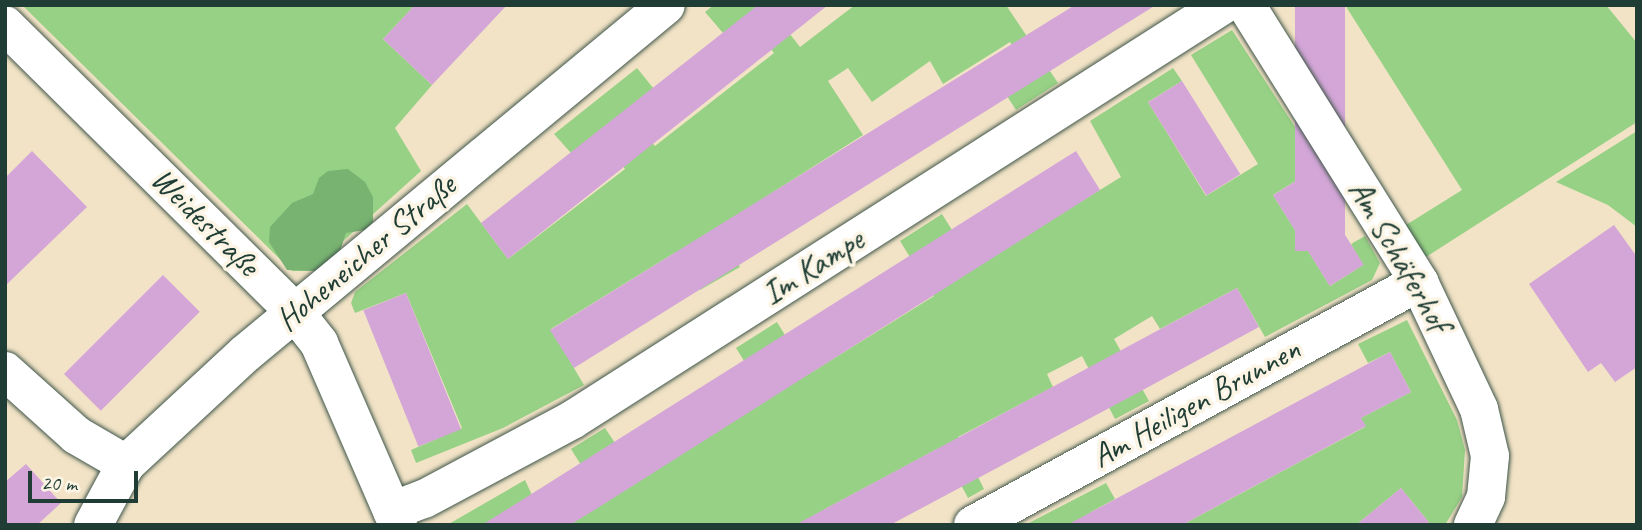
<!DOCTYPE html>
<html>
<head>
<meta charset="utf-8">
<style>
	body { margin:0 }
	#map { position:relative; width:1642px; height:530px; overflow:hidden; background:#f2e3c6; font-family:Caveat,sans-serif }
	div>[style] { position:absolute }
	.green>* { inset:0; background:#97d185 }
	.forest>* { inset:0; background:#79b372 }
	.building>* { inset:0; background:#d3a6d7; transform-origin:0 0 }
	.roads { filter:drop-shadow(0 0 2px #3f564a) drop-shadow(0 0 2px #3f564a) }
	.street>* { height:38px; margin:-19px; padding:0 19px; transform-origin:19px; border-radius:19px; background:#fff }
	span { translate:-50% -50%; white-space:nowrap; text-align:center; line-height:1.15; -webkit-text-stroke:7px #fcf5e5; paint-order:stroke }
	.street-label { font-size:33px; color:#1f3d34 }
	.frame { position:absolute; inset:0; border:7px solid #1f3d34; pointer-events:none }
	.scale { position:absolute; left:28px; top:471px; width:110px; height:32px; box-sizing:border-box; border:4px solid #1f3d34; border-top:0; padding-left:9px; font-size:21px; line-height:24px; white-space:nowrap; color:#1f3d34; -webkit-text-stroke:5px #fcf5e5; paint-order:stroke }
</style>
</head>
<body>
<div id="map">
	<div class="green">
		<div style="clip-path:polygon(22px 5px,415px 5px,383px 39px,432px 85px,395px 128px,421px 171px,310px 271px,292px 271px)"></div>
		<div style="clip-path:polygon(714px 5px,767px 5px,800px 47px,855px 5px,1006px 5px,1058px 83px,1016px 110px,1007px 96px,1033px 80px,1010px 42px,943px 84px,930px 61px,872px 102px,848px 68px,828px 81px,863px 135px,717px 228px,740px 267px,700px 290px,676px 252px,551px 329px,584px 385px,503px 428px,416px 463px,411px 450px,462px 428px,406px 293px,355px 313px,351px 303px,355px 292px,467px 204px,508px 259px,625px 169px,598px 133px,571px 153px,554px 134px,637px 68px,654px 89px,627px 111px,655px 146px,774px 53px,745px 17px,723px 33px,705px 12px)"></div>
		<div style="clip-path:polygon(1345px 5px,1606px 5px,1637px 43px,1637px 122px,1426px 257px,1406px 225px,1462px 190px)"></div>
		<div style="clip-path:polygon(1232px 30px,1310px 150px,1297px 158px,1307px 174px,1273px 195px,1330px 286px,1363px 265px,1351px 244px,1365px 236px,1380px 263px,1372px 280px,1265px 337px,1237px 288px,1160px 329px,1152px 316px,1114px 339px,1149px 401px,1115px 419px,1082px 356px,1047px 374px,1053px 387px,958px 437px,984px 489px,968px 498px,941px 447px,825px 509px,833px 525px,570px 525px,581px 465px,571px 449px,605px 428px,615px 443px,768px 399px,736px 348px,777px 322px,809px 374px,934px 296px,900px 241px,942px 214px,975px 267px,1121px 177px,1090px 121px,1173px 68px,1182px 81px,1148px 102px,1206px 196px,1258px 164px,1191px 55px)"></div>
		<div style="clip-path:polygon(1637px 131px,1637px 227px,1608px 205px,1556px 182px)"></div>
		<div style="clip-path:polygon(1407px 320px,1457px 420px,1465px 450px,1462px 497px,1445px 525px,1431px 525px,1401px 488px,1356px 525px,1182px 525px,1365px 427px,1361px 418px,1411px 392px,1390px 352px,1368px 363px,1358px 344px)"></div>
		<div style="clip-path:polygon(525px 480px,532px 495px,522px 525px,447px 525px)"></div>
		<div style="clip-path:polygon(1106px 483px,1115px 499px,1091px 512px,1097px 525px,1025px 525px)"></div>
	</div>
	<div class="forest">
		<div style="clip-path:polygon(348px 169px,365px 182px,373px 197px,373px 222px,365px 230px,346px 233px,340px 251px,316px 271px,287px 270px,269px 242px,270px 227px,292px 203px,313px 194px,319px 178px,328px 171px)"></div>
	</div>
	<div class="building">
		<div style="clip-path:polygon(415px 5px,507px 5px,432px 85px,383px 39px)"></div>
		<div style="clip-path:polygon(758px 5px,828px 5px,508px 259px,481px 223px)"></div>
		<div style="clip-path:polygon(1075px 5px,1156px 5px,574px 368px,550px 330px)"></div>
		<div style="left:1295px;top:5px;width:50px;height:246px"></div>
		<div style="left:1182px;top:81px;width:110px;height:40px;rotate:58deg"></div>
		<div style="clip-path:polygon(32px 151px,87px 207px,5px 286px,5px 178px)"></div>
		<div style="clip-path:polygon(1076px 151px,1100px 190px,604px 504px,570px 525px,482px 525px)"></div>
		<div style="left:1307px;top:174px;width:107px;height:40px;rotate:58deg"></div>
		<div style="clip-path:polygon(1614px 225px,1637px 257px,1637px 367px,1615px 382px,1601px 363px,1588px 372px,1529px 284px)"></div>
		<div style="left:163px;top:275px;width:52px;height:140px;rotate:45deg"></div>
		<div style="clip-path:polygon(1237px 288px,1259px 327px,1128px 398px,890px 525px,795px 525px)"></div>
		<div style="left:406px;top:293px;width:147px;height:46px;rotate:68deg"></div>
		<div style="clip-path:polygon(1390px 352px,1411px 392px,1361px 418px,1366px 426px,1182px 525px,1067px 525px)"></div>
		<div style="clip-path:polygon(26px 464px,61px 503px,37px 525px,5px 525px,5px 482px)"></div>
		<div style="clip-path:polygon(1401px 488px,1431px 525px,1356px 525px)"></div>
	</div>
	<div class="roads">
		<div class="street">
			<div style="left:1246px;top:5px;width:327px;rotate:58deg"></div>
			<div style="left:1419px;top:282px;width:140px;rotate:64.7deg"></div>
			<div style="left:1479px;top:409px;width:48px;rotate:76.8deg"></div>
			<div style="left:1490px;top:456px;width:41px;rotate:95.6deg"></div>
			<div style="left:1486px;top:497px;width:31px;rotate:115deg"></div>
			<div style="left:5px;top:25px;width:407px;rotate:44.7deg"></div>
			<div style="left:294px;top:311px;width:41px;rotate:52deg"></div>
			<div style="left:319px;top:343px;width:198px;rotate:66.5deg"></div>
			<div style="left:5px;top:371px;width:96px;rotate:42deg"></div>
			<div style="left:76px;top:435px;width:58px;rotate:30.1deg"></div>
			<div style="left:392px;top:511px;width:34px;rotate:-21deg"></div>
			<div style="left:424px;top:499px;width:168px;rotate:-28.1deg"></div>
			<div style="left:572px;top:420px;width:772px;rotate:-32.52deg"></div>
			<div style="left:93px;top:525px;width:69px;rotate:-61.6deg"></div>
			<div style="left:126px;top:464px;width:163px;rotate:-42.8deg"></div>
			<div style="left:246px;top:353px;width:545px;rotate:-39.64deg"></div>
			<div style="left:973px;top:525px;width:508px;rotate:-28.58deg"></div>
		</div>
	</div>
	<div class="street-label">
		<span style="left:205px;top:222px;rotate:45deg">Weidestraße</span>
		<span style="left:366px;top:253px;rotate:-40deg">Hoheneicher Straße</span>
		<span style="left:1399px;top:256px;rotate:60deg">Am Schäferhof</span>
		<span style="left:813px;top:267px;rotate:-32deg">Im Kampe</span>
		<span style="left:1196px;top:403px;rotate:-29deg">Am Heiligen Brunnen</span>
	</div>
	<div class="frame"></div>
	<div class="scale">20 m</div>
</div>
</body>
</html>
